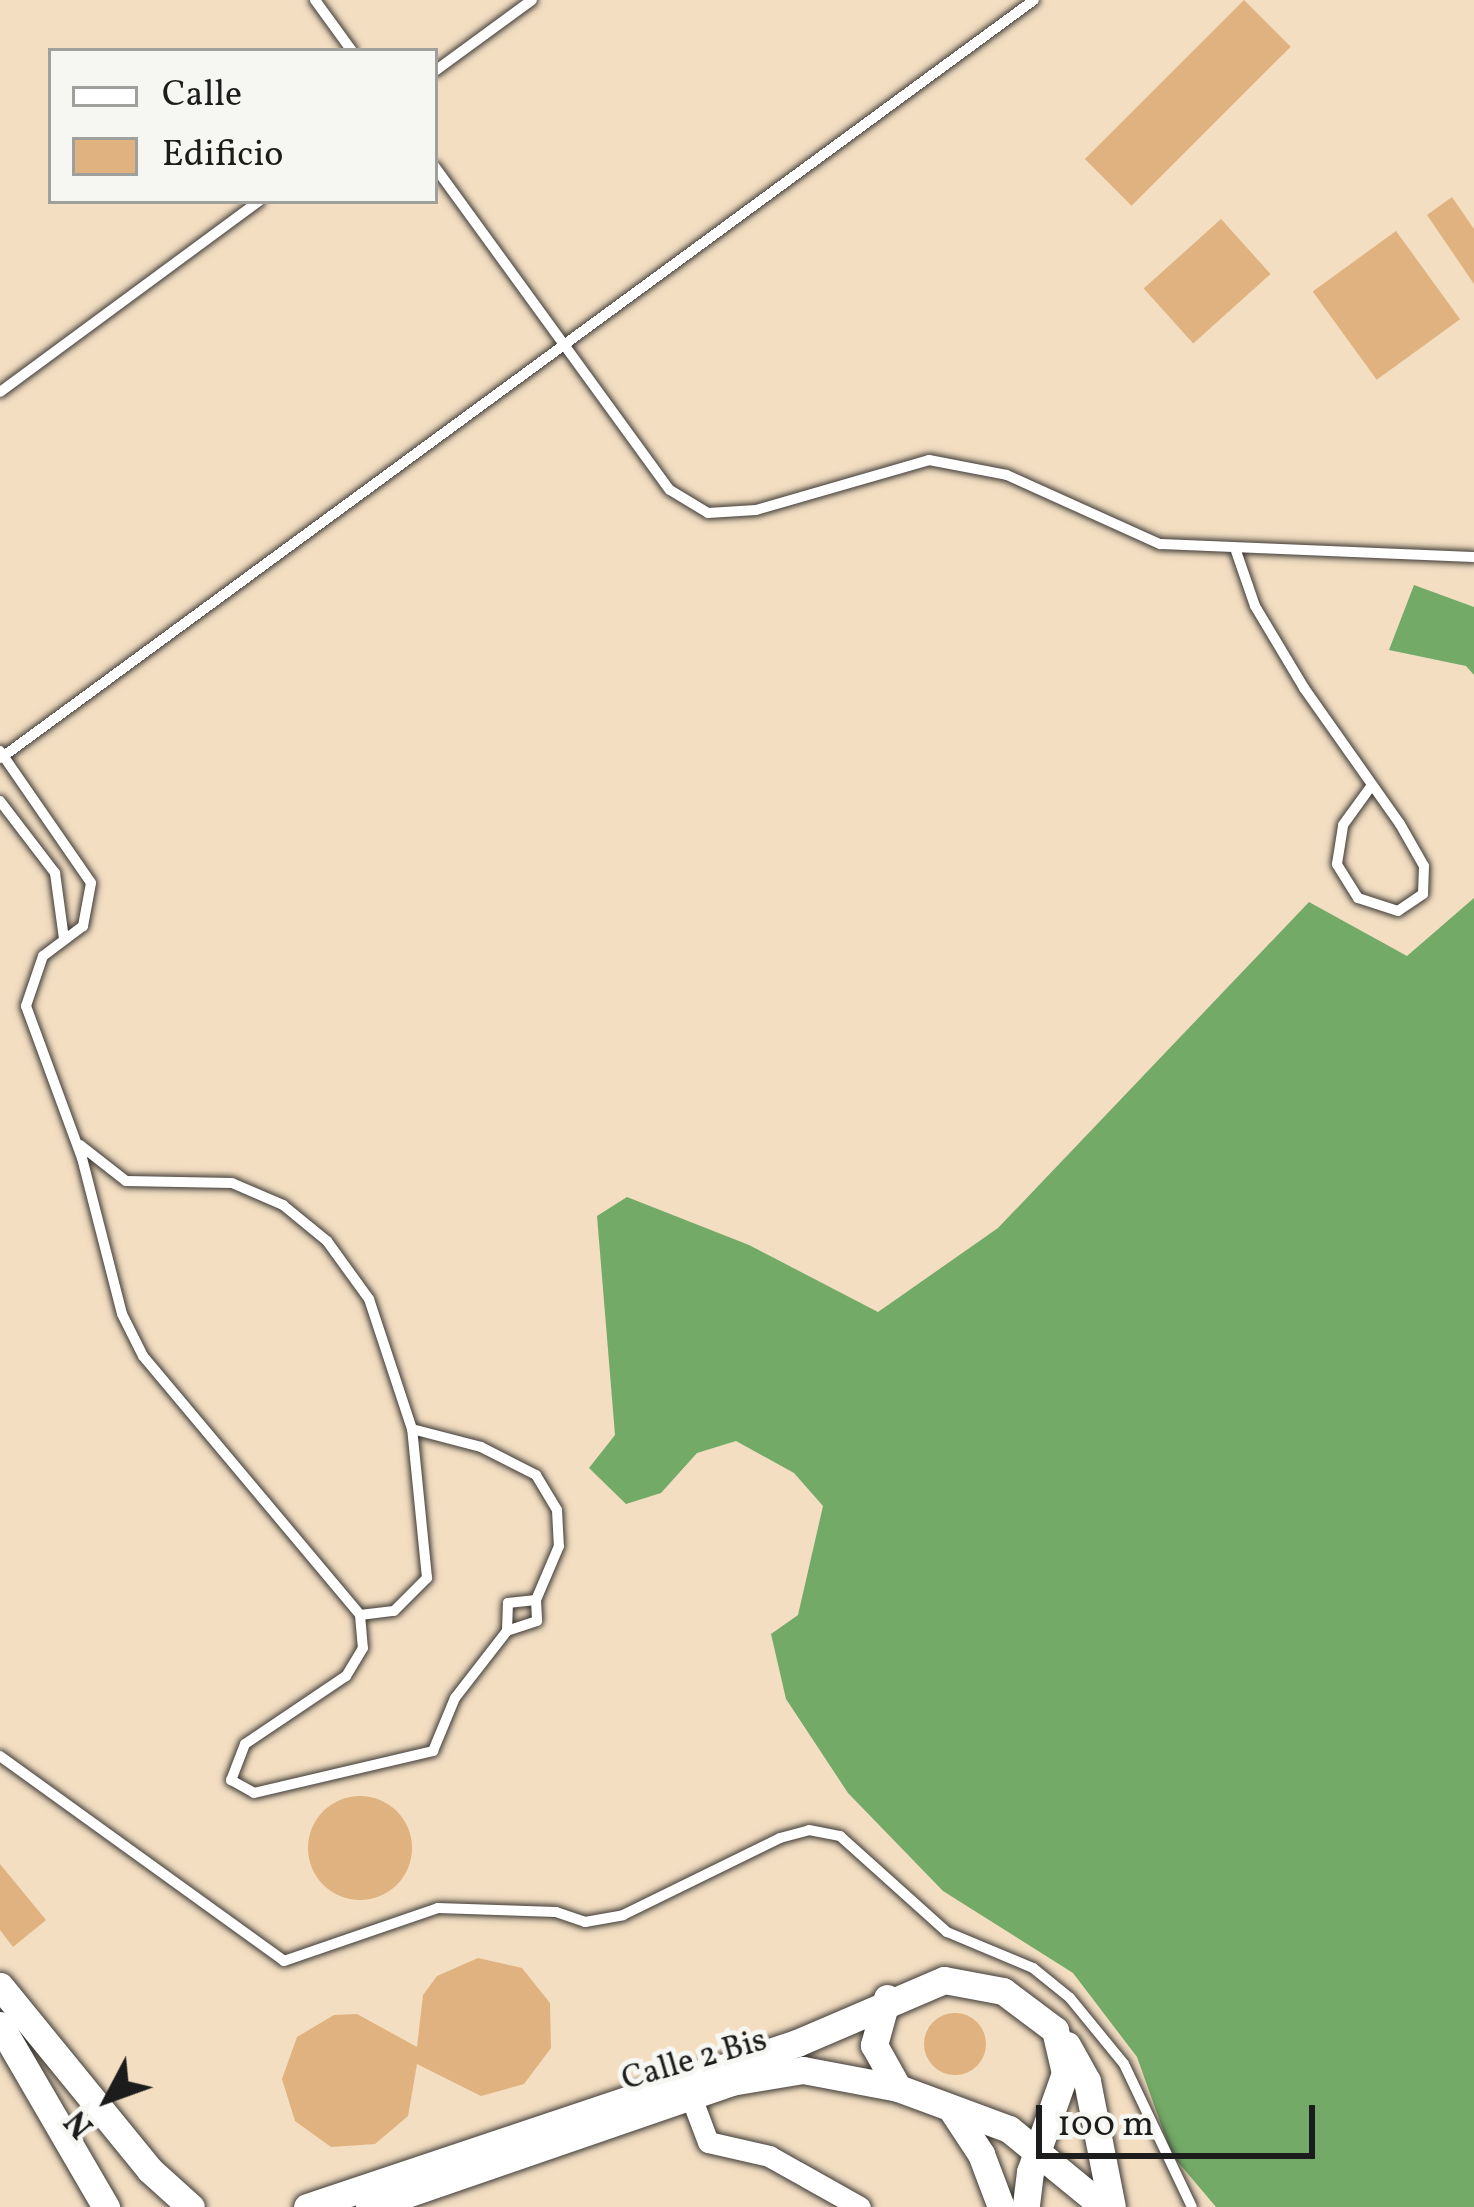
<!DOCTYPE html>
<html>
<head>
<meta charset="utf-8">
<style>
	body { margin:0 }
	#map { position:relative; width:1474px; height:2207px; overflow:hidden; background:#f3dec2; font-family:Vollkorn,serif }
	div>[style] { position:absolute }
	.forest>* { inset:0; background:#73aa67 }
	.building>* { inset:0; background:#e0b27f; transform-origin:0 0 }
	.round { border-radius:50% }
	.roads { filter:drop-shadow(0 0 3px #3c3935) drop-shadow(0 0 3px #3c3935) }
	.service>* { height:10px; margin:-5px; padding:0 5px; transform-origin:5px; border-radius:5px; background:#fff }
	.minor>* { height:21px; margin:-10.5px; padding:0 10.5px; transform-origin:10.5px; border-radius:10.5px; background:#fff }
	.tertiary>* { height:27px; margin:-13.5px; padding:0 13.5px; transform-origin:13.5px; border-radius:13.5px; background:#fff }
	span { translate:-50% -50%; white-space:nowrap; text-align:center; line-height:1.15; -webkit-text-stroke:10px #f6f6f2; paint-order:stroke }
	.street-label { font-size:33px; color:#1c1c1c }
	.legend { position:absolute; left:48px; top:48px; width:390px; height:156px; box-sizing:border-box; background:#f6f6f2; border:3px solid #9f9f9c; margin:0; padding:15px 21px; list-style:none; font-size:36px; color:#1c1c1c }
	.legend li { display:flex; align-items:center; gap:24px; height:60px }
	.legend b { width:60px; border:3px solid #9f9f9c }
	.north { position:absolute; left:48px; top:2039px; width:120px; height:120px; -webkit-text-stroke:9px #f6f6f2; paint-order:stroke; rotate:229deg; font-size:33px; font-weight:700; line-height:48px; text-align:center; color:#1c1c1c }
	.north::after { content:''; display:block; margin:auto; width:42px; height:54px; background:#1c1c1c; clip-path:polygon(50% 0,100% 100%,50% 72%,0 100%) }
	.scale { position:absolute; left:1036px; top:2105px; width:279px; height:54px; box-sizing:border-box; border:6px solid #1c1c1c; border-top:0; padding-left:15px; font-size:36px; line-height:42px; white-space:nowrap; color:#1c1c1c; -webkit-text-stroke:9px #f6f6f2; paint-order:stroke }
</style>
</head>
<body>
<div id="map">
	<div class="forest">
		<div style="clip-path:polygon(1414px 585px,1474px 607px,1474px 675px,1466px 666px,1389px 650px)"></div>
		<div style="clip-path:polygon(1474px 898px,1474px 2207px,1216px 2207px,1172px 2155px,1137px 2057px,1073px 1973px,943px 1891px,848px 1793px,786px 1699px,771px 1634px,798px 1615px,823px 1506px,794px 1473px,736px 1441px,697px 1453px,661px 1493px,626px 1504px,589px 1468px,615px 1435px,597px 1216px,627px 1197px,749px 1245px,878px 1312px,998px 1228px,1309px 902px,1407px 956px)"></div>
	</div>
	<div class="building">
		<div style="left:1244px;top:0;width:66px;height:225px;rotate:45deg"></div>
		<div style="clip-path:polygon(1452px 197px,1474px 229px,1474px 284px,1427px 215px)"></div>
		<div style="left:1221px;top:219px;width:74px;height:104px;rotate:48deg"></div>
		<div style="left:1396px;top:231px;width:109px;height:103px;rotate:54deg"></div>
		<div class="round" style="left:308px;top:1796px;width:104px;height:104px"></div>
		<div style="clip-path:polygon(0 1864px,46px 1920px,13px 1947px,0 1930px)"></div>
		<div style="clip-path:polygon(478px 1958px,522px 1968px,550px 2003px,551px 2048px,524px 2084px,481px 2096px,417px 2064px,408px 2116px,375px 2144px,331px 2147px,295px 2121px,282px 2079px,297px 2037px,334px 2015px,357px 2014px,417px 2047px,423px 1995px,437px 1976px)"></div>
		<div class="round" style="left:924px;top:2013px;width:62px;height:62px"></div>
	</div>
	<div class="roads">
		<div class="service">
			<div style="left:315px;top:0;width:63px;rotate:54deg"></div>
			<div style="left:435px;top:71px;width:120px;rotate:-36.2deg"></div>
			<div style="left:435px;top:167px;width:399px;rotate:54deg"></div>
			<div style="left:670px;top:490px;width:44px;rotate:31.2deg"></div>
			<div style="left:708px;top:513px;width:48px;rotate:-3.6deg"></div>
			<div style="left:756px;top:510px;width:180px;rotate:-16.1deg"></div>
			<div style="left:929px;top:460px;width:79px;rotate:10.9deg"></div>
			<div style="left:1007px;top:475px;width:168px;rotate:24.3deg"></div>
			<div style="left:1160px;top:544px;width:314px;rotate:2.4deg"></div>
			<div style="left:0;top:392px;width:322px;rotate:-36.4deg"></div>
			<div style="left:1236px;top:551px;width:58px;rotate:70.9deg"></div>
			<div style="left:1255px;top:606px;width:96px;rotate:59.1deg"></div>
			<div style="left:1304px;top:688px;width:166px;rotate:54.8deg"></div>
			<div style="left:1400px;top:824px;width:48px;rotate:60.3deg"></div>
			<div style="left:1424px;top:866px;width:28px;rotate:92deg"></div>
			<div style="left:1423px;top:894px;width:30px;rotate:146deg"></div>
			<div style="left:1398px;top:911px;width:42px;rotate:-162deg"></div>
			<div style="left:1358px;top:898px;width:40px;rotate:-122deg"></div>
			<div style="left:1337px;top:864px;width:39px;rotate:-81deg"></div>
			<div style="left:1343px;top:825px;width:49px;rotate:-54.1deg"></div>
			<div style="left:0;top:751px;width:160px;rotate:55.4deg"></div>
			<div style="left:91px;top:883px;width:44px;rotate:100.5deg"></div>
			<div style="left:83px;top:926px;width:50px;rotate:143.1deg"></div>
			<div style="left:43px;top:956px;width:53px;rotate:108.8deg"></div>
			<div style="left:26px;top:1006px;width:162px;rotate:69.8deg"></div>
			<div style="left:82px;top:1158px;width:161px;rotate:75.6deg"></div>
			<div style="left:122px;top:1314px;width:47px;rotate:63.4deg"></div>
			<div style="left:143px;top:1356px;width:338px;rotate:50deg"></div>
			<div style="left:360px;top:1615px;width:33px;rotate:85deg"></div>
			<div style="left:363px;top:1648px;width:33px;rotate:121deg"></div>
			<div style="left:346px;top:1676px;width:122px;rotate:146deg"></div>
			<div style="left:245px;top:1744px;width:39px;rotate:111deg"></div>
			<div style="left:231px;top:1780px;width:26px;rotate:29deg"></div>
			<div style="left:254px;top:1793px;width:184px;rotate:-13.2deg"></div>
			<div style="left:433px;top:1751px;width:57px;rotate:-67.5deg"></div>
			<div style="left:455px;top:1698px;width:85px;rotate:-52.2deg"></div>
			<div style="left:507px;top:1631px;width:28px;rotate:-88deg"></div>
			<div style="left:508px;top:1603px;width:28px;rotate:-6deg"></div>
			<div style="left:1px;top:758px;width:1281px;rotate:-36.27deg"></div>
			<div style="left:0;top:801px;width:91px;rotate:52.6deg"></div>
			<div style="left:55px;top:873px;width:67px;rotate:82.2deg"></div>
			<div style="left:80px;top:1145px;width:58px;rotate:38deg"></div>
			<div style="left:126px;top:1181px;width:106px;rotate:1.1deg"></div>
			<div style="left:232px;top:1183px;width:56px;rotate:23.3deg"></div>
			<div style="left:283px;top:1205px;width:57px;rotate:39.3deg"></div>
			<div style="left:327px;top:1241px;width:72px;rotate:54.1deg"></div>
			<div style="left:369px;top:1299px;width:137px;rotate:71.7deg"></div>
			<div style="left:412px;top:1429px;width:71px;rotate:14.6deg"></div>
			<div style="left:481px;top:1447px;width:62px;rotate:27deg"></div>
			<div style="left:536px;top:1475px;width:41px;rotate:59deg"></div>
			<div style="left:557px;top:1510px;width:36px;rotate:87deg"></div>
			<div style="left:559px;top:1546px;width:59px;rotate:113.1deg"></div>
			<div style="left:536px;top:1600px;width:21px;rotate:87deg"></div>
			<div style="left:537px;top:1621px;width:32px;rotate:162deg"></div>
			<div style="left:360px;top:1615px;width:34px;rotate:-7deg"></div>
			<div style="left:394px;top:1611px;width:47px;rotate:-45deg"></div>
			<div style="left:427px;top:1578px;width:150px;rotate:-95.7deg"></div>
			<div style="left:0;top:1756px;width:350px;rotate:35.8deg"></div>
			<div style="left:284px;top:1961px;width:163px;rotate:-19deg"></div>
			<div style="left:438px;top:1908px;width:118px;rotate:1.9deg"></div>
			<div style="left:556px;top:1912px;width:31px;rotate:19deg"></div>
			<div style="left:585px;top:1922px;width:39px;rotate:-10deg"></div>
			<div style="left:623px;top:1915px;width:175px;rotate:-26.1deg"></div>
			<div style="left:780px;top:1838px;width:30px;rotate:-15deg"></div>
			<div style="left:809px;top:1830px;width:32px;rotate:11deg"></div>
			<div style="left:840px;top:1836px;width:144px;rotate:41.9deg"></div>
			<div style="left:947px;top:1932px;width:93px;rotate:22.7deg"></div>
			<div style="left:1033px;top:1968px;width:48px;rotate:39deg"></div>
			<div style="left:1070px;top:1998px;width:85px;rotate:50.7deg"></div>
			<div style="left:1124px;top:2064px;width:158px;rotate:64.6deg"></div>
		</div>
		<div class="minor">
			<div style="left:691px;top:2097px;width:48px;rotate:69.3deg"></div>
			<div style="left:708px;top:2142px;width:63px;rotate:12.9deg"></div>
			<div style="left:769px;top:2156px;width:104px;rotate:29.3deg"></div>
		</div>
		<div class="tertiary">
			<div style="left:0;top:1986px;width:237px;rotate:50.8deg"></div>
			<div style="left:150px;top:2170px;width:55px;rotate:42.1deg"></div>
			<div style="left:887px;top:1998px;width:49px;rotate:105.5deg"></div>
			<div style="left:874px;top:2045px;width:49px;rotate:60.8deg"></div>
			<div style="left:0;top:2025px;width:211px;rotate:59.8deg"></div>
			<div style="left:1067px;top:2045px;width:41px;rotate:60.9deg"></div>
			<div style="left:1087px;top:2081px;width:128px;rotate:78.8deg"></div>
			<div style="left:952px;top:2110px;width:53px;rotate:56.6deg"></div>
			<div style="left:981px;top:2154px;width:57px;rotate:69.3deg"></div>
			<div style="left:307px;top:2207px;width:517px;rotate:-18.51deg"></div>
			<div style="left:797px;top:2043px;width:160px;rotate:-23.2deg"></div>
			<div style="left:944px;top:1980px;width:60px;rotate:10.6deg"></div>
			<div style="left:1003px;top:1991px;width:65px;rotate:36.9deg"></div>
			<div style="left:1055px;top:2030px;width:44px;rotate:76.9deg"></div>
			<div style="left:1065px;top:2073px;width:105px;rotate:109.5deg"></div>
			<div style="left:1030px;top:2172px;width:35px;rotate:97deg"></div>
			<div style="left:369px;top:2207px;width:383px;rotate:-19deg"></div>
			<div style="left:731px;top:2082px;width:73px;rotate:-9.5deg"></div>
			<div style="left:803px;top:2070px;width:97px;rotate:10.7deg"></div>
			<div style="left:898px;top:2088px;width:118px;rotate:20.3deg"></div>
			<div style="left:1009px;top:2129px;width:123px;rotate:39.4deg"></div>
		</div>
	</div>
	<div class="street-label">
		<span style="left:695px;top:2062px;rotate:-16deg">Calle 2 Bis</span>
	</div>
	<ul class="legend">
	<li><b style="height:15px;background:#fff"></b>Calle</li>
	<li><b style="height:33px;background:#e0b27f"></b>Edificio</li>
	</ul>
	<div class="north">N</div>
	<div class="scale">100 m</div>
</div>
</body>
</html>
